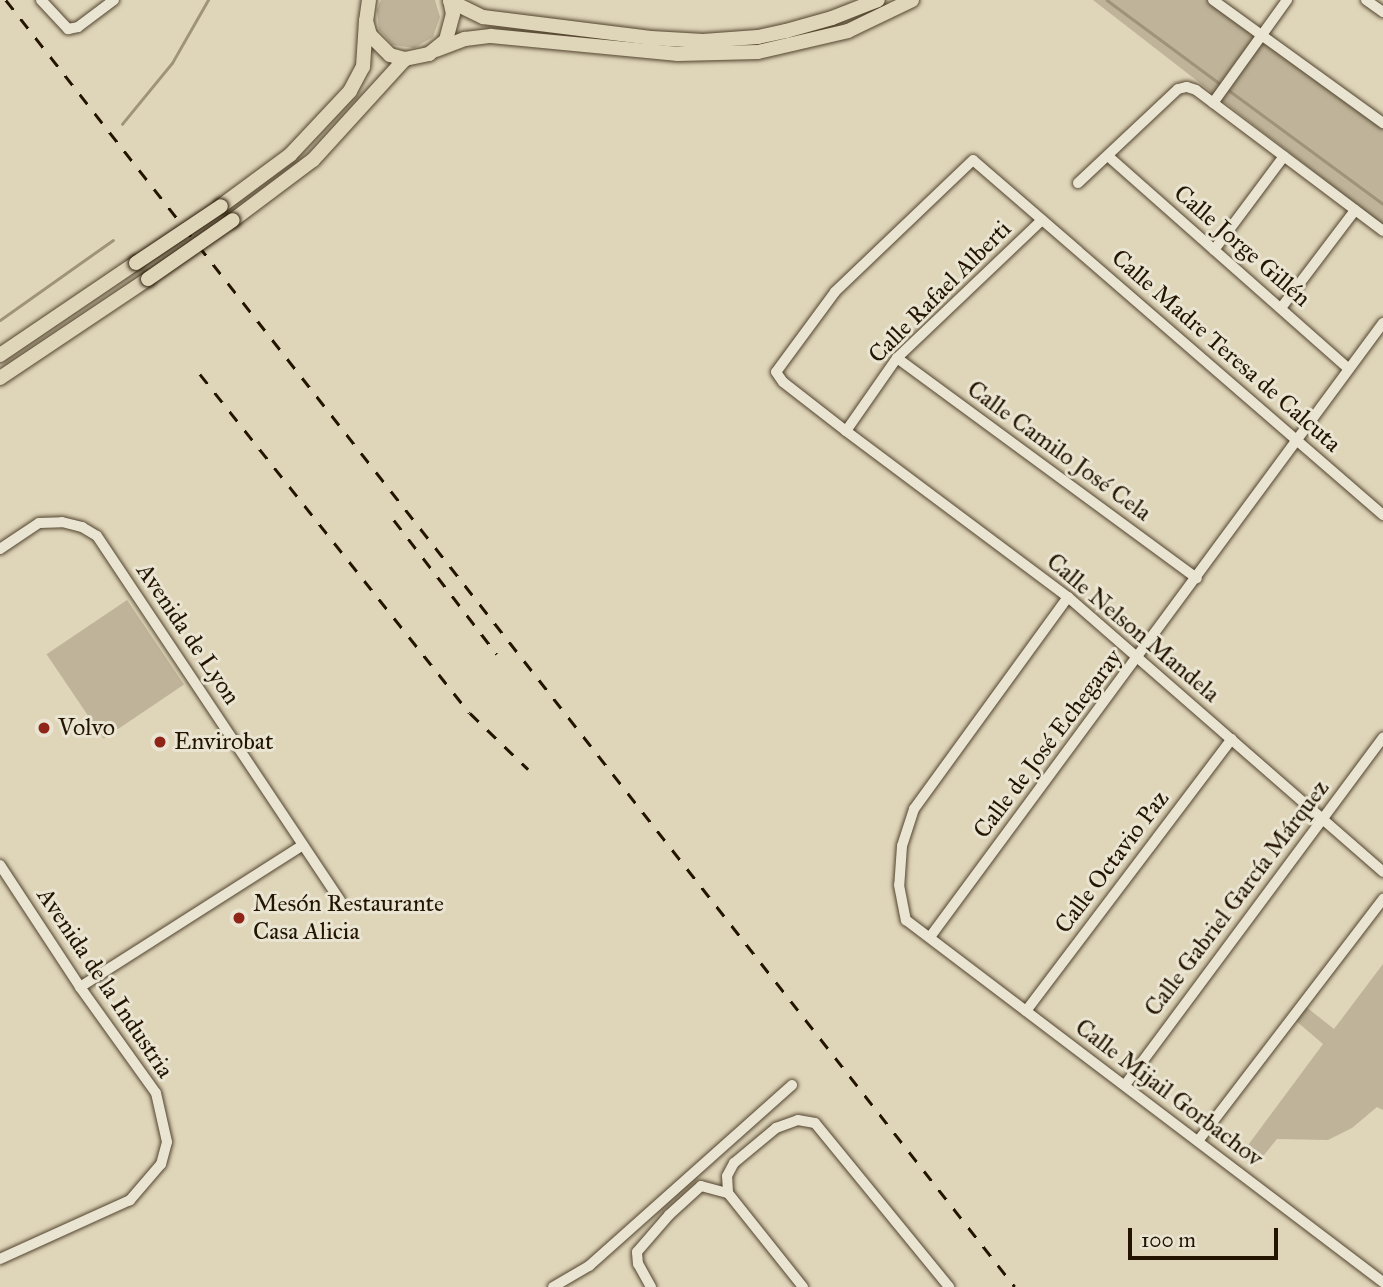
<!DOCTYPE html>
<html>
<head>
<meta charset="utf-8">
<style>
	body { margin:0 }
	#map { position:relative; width:1383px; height:1287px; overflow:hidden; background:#dfd5b9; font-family:"IM FELL Great Primer",serif }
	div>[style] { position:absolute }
	.green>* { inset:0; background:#bfb49a; transform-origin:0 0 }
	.stream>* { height:2.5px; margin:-1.25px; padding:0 1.25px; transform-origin:1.25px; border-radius:1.25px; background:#9f937a }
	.roads { filter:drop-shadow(0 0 2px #52442e) drop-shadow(0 0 2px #52442e) }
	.minor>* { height:10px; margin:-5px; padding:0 5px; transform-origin:5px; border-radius:5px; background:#eae4d2 }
	.major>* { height:14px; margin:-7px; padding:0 7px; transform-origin:7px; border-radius:7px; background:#dfd5b9 }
	.rail>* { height:2.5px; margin-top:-1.25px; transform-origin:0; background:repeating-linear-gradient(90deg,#231400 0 12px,transparent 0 24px) }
	.bridges { filter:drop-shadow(0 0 2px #231400) drop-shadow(0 0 2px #231400) }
	.major-bridge>* { height:14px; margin:-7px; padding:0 7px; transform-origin:7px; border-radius:7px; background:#dfd5b9 }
	.dots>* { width:19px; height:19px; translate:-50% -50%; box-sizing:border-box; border:4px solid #eae4d2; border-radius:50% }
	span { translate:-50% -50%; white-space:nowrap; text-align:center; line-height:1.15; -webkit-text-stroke:6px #eae4d2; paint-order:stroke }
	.street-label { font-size:24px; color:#231400 }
	.poi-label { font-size:24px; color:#231400 }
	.left { translate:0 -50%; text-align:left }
	.scale { position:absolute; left:1128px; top:1228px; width:150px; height:32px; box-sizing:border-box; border:4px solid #231400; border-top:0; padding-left:9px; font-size:21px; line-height:24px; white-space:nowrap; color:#231400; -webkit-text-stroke:5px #eae4d2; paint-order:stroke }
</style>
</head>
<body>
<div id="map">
	<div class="green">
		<div style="clip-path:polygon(381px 0,435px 0,440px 17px,433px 37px,414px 48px,393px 45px,379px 30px,377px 10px)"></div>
		<div style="clip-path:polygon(1093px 0,1210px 0,1383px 126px,1383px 225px)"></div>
		<div style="left:127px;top:600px;width:102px;height:97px;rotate:56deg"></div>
		<div style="clip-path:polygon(1383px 964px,1383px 1110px,1377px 1107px,1352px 1128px,1328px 1140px,1277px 1139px,1255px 1166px,1240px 1156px,1323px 1044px,1295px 1020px,1305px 1006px,1334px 1029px)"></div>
	</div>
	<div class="stream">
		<div style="left:1107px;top:0;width:139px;rotate:36.5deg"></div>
		<div style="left:1230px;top:91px;width:190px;rotate:36.4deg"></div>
		<div style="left:122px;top:124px;width:79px;rotate:-50.7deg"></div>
		<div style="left:172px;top:63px;width:73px;rotate:-60.3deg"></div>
		<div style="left:0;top:320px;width:138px;rotate:-35.3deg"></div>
	</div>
	<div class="roads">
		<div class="minor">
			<div style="left:41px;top:0;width:40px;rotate:47deg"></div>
			<div style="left:68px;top:29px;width:10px;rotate:-11deg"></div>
			<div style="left:78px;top:27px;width:45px;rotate:-36.9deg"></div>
			<div style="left:1213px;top:0;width:210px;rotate:35.9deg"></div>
			<div style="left:1366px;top:0;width:21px;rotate:35deg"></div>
			<div style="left:1213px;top:103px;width:127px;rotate:-54.3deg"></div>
			<div style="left:1108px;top:156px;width:320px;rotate:41.5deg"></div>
			<div style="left:1078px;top:183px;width:137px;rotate:-43.2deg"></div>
			<div style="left:1178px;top:89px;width:9px;rotate:-13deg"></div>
			<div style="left:1187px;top:87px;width:9px;rotate:18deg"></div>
			<div style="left:1196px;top:90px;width:234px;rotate:37deg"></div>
			<div style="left:1214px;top:250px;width:117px;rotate:-53.3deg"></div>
			<div style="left:1281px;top:308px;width:123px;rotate:-52.9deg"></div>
			<div style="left:897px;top:358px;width:372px;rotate:36.3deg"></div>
			<div style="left:846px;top:431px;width:89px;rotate:-55.1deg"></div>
			<div style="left:897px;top:358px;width:200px;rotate:-43.6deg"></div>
			<div style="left:1383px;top:515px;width:542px;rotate:-139.11deg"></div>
			<div style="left:973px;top:160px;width:191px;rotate:136.3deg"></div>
			<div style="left:835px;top:292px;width:99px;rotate:126.4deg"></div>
			<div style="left:776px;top:372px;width:12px;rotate:55deg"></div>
			<div style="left:783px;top:382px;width:80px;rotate:37.9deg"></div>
			<div style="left:846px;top:431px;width:277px;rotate:36.8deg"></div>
			<div style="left:1068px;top:597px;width:418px;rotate:41.1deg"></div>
			<div style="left:0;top:549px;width:47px;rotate:-33.7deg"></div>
			<div style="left:39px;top:523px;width:23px;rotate:-2deg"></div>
			<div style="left:62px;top:522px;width:21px;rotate:14deg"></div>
			<div style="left:82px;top:527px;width:17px;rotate:31deg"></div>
			<div style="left:97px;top:536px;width:438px;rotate:56.3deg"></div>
			<div style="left:1068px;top:597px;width:262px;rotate:126deg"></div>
			<div style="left:914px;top:809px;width:39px;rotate:108deg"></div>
			<div style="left:902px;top:846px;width:39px;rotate:94deg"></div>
			<div style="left:899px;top:885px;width:36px;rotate:79deg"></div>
			<div style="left:906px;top:920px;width:599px;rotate:37.2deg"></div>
			<div style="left:0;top:865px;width:146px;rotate:56.7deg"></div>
			<div style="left:80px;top:987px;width:130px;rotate:54.4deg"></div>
			<div style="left:156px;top:1093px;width:50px;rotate:77.3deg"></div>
			<div style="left:167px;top:1142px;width:23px;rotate:105deg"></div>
			<div style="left:161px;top:1164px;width:48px;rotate:130.7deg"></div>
			<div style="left:130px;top:1200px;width:143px;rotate:155.6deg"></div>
			<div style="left:930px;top:937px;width:763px;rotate:-53.58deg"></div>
			<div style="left:80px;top:987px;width:264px;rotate:-32.5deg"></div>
			<div style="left:1026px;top:1011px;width:341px;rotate:-52.9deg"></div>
			<div style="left:1125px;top:1085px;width:433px;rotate:-53.4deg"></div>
			<div style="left:1198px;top:1141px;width:305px;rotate:-52.6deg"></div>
			<div style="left:553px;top:1287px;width:42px;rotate:-30.3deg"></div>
			<div style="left:589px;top:1266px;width:272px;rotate:-41.7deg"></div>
			<div style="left:651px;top:1287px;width:26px;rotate:-119deg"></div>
			<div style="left:638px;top:1264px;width:12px;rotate:-95deg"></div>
			<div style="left:637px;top:1252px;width:49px;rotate:-49.1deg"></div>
			<div style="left:669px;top:1215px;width:43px;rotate:-42.2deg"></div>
			<div style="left:701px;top:1186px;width:28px;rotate:15deg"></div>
			<div style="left:803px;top:1287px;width:120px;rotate:-128.6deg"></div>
			<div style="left:728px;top:1193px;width:17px;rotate:-93deg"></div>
			<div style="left:727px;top:1176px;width:15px;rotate:-62deg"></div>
			<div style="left:734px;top:1163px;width:55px;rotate:-39.8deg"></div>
			<div style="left:776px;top:1128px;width:23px;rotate:-20deg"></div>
			<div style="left:798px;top:1120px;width:17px;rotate:10deg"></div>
			<div style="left:815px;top:1123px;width:212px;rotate:50.7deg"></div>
		</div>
		<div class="major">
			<div style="left:369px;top:0;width:21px;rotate:98deg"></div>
			<div style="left:366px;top:21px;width:15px;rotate:74deg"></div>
			<div style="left:370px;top:35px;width:28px;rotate:45deg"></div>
			<div style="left:390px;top:55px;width:16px;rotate:15deg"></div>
			<div style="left:405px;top:59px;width:25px;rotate:-12deg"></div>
			<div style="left:429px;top:54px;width:22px;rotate:-39deg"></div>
			<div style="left:446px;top:40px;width:27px;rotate:-75deg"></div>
			<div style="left:453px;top:14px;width:14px;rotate:-102deg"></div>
			<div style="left:450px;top:1px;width:37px;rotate:26deg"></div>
			<div style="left:483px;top:17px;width:169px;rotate:7.1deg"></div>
			<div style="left:651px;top:38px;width:52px;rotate:3.3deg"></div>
			<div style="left:703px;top:41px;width:55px;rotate:-4.2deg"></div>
			<div style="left:758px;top:37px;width:29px;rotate:-12deg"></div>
			<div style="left:786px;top:31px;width:48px;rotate:-15.8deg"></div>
			<div style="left:832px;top:18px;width:49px;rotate:-21.4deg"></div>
			<div style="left:436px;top:50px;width:31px;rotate:-21deg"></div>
			<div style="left:465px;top:39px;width:26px;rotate:-7deg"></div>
			<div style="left:491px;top:36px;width:188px;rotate:5.5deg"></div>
			<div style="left:678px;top:54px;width:80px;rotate:-1.4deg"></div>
			<div style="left:758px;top:52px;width:92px;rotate:-13.1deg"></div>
			<div style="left:848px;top:31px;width:71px;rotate:-25.8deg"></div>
			<div style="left:221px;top:206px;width:86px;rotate:-36.5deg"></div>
			<div style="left:290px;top:155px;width:88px;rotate:-46.8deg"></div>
			<div style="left:350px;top:91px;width:27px;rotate:-62deg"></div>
			<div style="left:363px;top:67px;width:46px;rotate:-86.3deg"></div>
			<div style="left:233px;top:220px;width:100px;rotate:-36.9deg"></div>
			<div style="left:313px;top:160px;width:137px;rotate:-47.7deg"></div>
			<div style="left:0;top:355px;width:164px;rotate:-34.1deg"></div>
			<div style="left:0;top:378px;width:178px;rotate:-33.8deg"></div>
		</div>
	</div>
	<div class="rail">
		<div style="left:6px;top:0;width:1635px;rotate:51.9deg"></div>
		<div style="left:200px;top:374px;width:433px;rotate:51.5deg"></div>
		<div style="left:470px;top:713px;width:81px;rotate:44deg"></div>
		<div style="left:394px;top:520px;width:169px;rotate:52.5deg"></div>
	</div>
	<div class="bridges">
		<div class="major-bridge">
			<div style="left:136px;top:263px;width:102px;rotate:-33.8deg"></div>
			<div style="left:148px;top:279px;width:103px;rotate:-34.8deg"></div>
		</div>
	</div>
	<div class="dots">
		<div style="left:44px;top:728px;background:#8f2418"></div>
		<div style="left:160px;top:742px;background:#8f2418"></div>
		<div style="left:239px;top:918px;background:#8f2418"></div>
	</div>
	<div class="street-label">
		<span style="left:1242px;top:246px;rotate:41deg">Calle Jorge Gillén</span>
		<span style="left:940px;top:292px;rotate:-45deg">Calle Rafael Alberti</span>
		<span style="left:1226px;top:351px;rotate:41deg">Calle Madre Teresa de Calcuta</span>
		<span style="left:1059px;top:451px;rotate:36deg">Calle Camilo José Cela</span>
		<span style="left:1133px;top:628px;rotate:40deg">Calle Nelson Mandela</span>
		<span style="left:188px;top:634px;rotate:56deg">Avenida de Lyon</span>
		<span style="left:1048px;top:744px;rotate:-53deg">Calle de José Echegaray</span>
		<span style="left:1112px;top:862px;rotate:-53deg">Calle Octavio Paz</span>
		<span style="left:1237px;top:898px;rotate:-53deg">Calle Gabriel García Márquez</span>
		<span style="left:105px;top:983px;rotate:56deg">Avenida de la Industria</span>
		<span style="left:1169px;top:1093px;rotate:37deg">Calle Mijail Gorbachov</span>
	</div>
	<div class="poi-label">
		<span class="left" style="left:58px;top:728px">Volvo</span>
		<span class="left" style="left:174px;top:742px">Envirobat</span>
		<span class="left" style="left:253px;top:918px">Mesón Restaurante<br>Casa Alicia</span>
	</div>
	<div class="scale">100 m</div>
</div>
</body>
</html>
